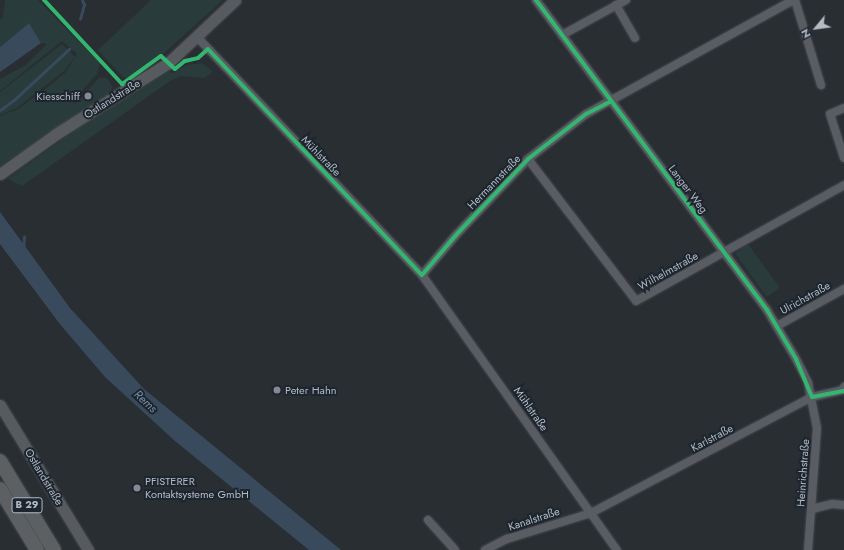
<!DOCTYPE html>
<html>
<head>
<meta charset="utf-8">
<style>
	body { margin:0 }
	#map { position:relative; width:844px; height:550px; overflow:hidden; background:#292e33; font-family:Jost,sans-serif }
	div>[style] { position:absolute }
	.green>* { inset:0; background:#293b3b; transform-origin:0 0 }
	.water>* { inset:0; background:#394a5c }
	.stream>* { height:2.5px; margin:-1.25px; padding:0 1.25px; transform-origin:1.25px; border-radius:1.25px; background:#394a5c }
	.roads { filter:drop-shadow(0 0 1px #474a4e) drop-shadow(0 0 1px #474a4e) }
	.street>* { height:8px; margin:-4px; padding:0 4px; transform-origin:4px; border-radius:4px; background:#595c62 }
	.secondary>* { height:11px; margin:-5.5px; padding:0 5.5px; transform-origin:5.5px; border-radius:5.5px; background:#575b60 }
	.highway>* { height:14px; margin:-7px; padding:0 7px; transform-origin:7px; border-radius:7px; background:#5d6063 }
	.cycleway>* { height:4px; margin:-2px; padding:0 2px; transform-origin:2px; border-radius:2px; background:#33b770 }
	.dots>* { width:11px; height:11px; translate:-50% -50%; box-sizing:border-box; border:2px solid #1d252e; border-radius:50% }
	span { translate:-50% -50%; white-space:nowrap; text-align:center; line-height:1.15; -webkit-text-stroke:4px #1d252e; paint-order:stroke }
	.shield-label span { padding:1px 3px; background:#1d252e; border:1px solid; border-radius:3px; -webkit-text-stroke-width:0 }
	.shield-label { font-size:10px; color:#b3bbc5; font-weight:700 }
	.poi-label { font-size:11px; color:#b3bbc5 }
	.right { translate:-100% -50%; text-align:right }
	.left { translate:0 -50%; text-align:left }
	.street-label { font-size:11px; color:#b3bbc5 }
	.water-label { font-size:12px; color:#768ea5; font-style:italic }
	.north { position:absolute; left:796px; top:8px; width:40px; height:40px; -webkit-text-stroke:3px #1d252e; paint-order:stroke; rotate:241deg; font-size:11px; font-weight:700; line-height:16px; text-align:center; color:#b3bbc5 }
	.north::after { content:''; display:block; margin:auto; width:14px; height:18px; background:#b3bbc5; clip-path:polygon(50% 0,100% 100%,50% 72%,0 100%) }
</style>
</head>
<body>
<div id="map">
	<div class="green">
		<div style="clip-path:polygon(5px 0,38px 0,100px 63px,97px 74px,73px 101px,75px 104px,99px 78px,107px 78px,113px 88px,109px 94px,0 166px,0 116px,18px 109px,44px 90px,65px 73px,77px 54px,62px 41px,0 91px,0 79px,26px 65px,47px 44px,41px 43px,29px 23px,0 47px,0 19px,3px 18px)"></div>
		<div style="clip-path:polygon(151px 0,223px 0,141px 74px,132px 80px,123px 77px,98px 50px)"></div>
		<div style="clip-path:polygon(62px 44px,75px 57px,64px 71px,17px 108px,0 115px,0 92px)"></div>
		<div style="clip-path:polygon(202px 63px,213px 72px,205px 78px,181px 76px,170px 81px,22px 186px,8px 179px,74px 131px,168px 72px,173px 73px,187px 65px)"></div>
		<div style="left:748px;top:244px;width:54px;height:16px;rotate:54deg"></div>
	</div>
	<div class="water">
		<div style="clip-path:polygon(29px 23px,41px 43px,0 72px,0 47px)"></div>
		<div style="clip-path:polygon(0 212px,70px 308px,144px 389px,341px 550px,309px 550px,175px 441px,105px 377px,59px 323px,0 244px)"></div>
	</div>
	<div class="stream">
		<div style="left:80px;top:19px;width:15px;rotate:-74deg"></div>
		<div style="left:84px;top:5px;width:5px;rotate:-112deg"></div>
		<div style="left:0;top:110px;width:17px;rotate:-36deg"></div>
		<div style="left:14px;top:100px;width:75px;rotate:-42.8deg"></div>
		<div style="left:23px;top:249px;width:12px;rotate:-85deg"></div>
	</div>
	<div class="roads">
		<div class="street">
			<div style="left:536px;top:0;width:387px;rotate:53.3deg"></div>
			<div style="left:767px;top:310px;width:57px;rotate:59.4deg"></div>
			<div style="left:796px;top:359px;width:27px;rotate:63deg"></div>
			<div style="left:808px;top:383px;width:46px;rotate:78.7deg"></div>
			<div style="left:817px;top:428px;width:122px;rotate:94.2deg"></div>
			<div style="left:795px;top:0;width:89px;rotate:73deg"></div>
			<div style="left:616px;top:5px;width:38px;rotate:60deg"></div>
			<div style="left:562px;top:35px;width:73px;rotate:-28.7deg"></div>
			<div style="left:197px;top:37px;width:328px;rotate:46.6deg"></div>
			<div style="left:422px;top:275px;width:337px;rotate:54.7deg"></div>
			<div style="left:844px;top:108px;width:15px;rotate:157deg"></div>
			<div style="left:830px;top:114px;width:46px;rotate:72.3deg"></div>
			<div style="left:528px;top:159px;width:178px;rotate:52.7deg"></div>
			<div style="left:636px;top:301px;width:238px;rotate:-29.1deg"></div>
			<div style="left:422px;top:275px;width:52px;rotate:-49.6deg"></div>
			<div style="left:456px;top:235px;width:105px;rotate:-46.5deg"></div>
			<div style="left:528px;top:159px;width:73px;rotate:-37.8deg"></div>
			<div style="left:586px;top:114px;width:236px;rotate:-28.8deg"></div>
			<div style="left:777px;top:326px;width:77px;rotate:-28.9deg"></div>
			<div style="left:812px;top:509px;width:21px;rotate:-14deg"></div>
			<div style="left:832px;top:504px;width:12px;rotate:5deg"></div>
			<div style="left:428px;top:520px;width:40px;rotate:48deg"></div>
			<div style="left:485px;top:550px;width:25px;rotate:-27deg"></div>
			<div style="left:507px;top:539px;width:88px;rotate:-17.2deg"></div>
			<div style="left:591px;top:513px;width:250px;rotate:-27.7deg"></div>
			<div style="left:812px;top:397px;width:31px;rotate:-13deg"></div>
			<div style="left:842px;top:390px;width:4px;rotate:-56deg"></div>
		</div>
		<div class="secondary">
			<div style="left:0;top:174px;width:69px;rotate:-35.5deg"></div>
			<div style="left:56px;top:134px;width:133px;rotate:-32.4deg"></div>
			<div style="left:168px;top:63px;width:92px;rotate:-43.2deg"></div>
			<div style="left:0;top:405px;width:170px;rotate:58.7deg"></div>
		</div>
		<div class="highway">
			<div style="left:0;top:461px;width:104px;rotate:58.8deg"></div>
			<div style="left:0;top:489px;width:71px;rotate:58.8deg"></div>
		</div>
	</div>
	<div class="cycleway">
		<div style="left:44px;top:0;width:115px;rotate:47.1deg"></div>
		<div style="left:122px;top:84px;width:48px;rotate:-35.7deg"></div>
		<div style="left:161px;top:56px;width:19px;rotate:43deg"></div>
		<div style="left:175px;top:69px;width:13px;rotate:-39deg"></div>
		<div style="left:185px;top:61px;width:13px;rotate:-13deg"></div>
		<div style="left:198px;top:58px;width:13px;rotate:-42deg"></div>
		<div style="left:208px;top:49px;width:311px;rotate:46.6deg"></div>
		<div style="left:422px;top:275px;width:52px;rotate:-49.6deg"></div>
		<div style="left:456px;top:235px;width:105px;rotate:-46.5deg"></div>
		<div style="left:528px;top:159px;width:73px;rotate:-37.8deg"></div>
		<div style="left:586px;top:114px;width:28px;rotate:-27deg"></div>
		<div style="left:536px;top:0;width:387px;rotate:53.3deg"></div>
		<div style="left:767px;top:310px;width:57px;rotate:59.4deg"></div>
		<div style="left:796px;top:359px;width:41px;rotate:67.2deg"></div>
		<div style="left:812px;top:397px;width:33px;rotate:-11deg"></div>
	</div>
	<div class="dots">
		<div style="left:88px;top:96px;background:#838a92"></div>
		<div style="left:277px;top:390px;background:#838a92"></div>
		<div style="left:137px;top:488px;background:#838a92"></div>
	</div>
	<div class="shield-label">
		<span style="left:27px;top:505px">B 29</span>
	</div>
	<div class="poi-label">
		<span class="right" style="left:80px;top:96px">Kiesschiff</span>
		<span class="left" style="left:285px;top:390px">Peter Hahn</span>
		<span class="left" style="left:145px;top:488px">PFISTERER<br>Kontaktsysteme GmbH</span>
	</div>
	<div class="street-label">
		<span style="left:112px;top:99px;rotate:-32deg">Ostlandstraße</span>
		<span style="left:321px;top:156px;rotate:46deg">Mühlstraße</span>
		<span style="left:494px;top:182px;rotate:-46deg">Hermannstraße</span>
		<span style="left:688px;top:189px;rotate:53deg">Langer Weg</span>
		<span style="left:668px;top:271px;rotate:-29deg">Wilhelmstraße</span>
		<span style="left:805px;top:298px;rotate:-29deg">Ulrichstraße</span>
		<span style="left:531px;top:409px;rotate:55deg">Mühlstraße</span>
		<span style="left:712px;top:438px;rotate:-28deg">Karlstraße</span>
		<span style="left:803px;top:473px;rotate:-86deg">Heinrichstraße</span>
		<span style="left:44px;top:477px;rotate:59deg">Ostlandstraße</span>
		<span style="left:534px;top:519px;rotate:-18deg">Kanalstraße</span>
	</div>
	<div class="water-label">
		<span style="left:145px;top:402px;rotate:43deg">Rems</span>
	</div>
	<div class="north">N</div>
</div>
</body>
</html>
